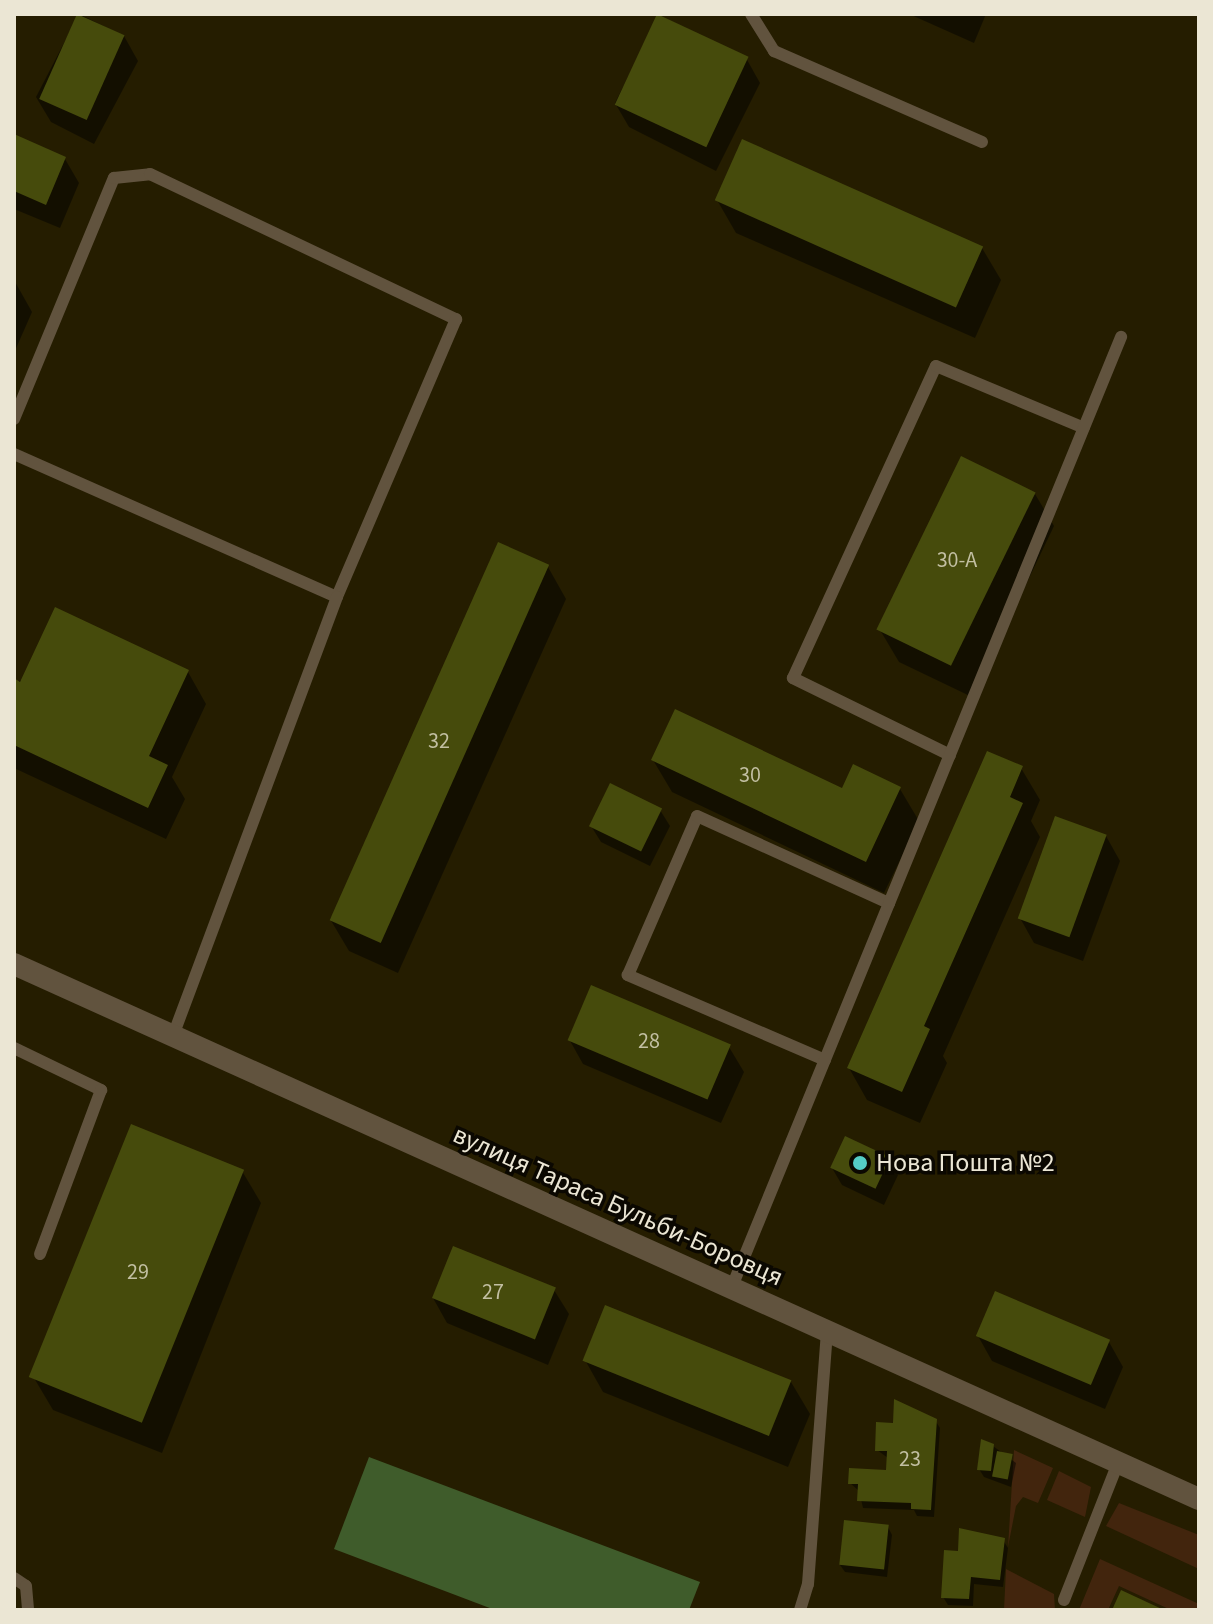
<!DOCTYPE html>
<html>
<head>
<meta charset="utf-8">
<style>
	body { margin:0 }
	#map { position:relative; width:1213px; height:1624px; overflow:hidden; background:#251d00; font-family:"Source Sans 3",sans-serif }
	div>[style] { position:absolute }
	.green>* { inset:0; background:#42250d }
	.water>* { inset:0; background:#3f5c2b }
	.shadow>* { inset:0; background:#0007 }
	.building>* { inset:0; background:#464b0c; transform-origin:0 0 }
	.service>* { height:12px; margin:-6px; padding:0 6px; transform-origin:6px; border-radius:6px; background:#61533e }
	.tertiary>* { height:22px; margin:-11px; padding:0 11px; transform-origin:11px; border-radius:11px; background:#61533e }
	.dots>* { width:22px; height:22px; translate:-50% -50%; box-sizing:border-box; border:4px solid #0b0801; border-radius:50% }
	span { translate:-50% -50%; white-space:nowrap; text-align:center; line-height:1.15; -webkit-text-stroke:7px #0b0801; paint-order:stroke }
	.number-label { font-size:22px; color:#c2bfa2 }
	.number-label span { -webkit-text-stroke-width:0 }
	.poi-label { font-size:26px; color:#ebe6d4 }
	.left { translate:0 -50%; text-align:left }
	.street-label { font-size:26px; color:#ebe6d4 }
	.frame { position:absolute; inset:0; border:16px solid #ebe6d4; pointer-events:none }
</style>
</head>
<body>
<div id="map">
	<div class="green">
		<div style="clip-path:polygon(1014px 1450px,1053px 1468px,1038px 1503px,1023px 1497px,1016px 1506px,1008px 1547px)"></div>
		<div style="clip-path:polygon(1059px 1471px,1091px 1487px,1085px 1517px,1047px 1500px)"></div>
		<div style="clip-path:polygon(1119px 1503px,1199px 1535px,1199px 1569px,1106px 1526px)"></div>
		<div style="clip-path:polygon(1100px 1559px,1199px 1604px,1199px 1610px,1171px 1610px,1119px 1586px,1108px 1610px,1079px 1610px)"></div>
		<div style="clip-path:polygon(1006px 1569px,1054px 1594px,1055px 1610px,1004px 1610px)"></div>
	</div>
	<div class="water">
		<div style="clip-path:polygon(369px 1457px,700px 1582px,689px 1610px,495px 1610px,334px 1549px)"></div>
	</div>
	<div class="shadow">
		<div style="clip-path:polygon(79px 14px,124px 36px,138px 61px,94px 144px,51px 122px,36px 97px)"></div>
		<div style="clip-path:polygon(909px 14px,986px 14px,974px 43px)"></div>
		<div style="clip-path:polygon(659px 15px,746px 58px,760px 83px,716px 171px,629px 127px,615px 103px)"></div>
		<div style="clip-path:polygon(14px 136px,65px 159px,79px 183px,60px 228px,14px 209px)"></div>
		<div style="clip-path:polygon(717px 200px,982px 248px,1001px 280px,975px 338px,736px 233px)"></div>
		<div style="clip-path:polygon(14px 280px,32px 312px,14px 353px)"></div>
		<div style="clip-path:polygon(1035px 494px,1054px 526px,972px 697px,899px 662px,880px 630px)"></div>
		<div style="clip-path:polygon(548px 567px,566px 599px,398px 973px,349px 951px,330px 919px)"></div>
		<div style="clip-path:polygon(188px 672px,206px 704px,172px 777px,185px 799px,166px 839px,14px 768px,14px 681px)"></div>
		<div style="clip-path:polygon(653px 760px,843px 791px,900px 789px,919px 821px,884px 893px,672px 792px)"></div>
		<div style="clip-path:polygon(1021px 768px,1040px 800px,1031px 821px,1040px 837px,943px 1056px,947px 1063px,920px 1123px,867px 1100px,849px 1068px)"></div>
		<div style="clip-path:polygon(660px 810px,670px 826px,650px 866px,601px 842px,591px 826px)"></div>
		<div style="clip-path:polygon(1106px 836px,1120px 861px,1083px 961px,1034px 943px,1020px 918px)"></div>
		<div style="clip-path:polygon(569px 1039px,729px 1047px,744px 1072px,721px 1123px,583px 1064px)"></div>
		<div style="clip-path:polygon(889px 1159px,898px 1175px,884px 1205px,842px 1185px,832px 1168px)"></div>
		<div style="clip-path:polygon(242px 1171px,261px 1203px,162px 1453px,53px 1410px,34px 1378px)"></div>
		<div style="clip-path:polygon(554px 1290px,569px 1314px,548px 1365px,447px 1323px,433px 1298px)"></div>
		<div style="clip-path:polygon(978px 1336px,1109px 1342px,1123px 1367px,1105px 1409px,992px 1361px)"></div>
		<div style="clip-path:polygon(585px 1360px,791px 1382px,810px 1414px,788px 1467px,603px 1392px)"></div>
		<div style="clip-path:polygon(935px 1420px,940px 1428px,934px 1517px,917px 1516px,914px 1510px,863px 1508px,859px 1491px,850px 1483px,888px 1472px,888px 1458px,877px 1450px)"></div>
		<div style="clip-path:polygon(993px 1446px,1016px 1463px,1011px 1487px,984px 1477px,979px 1469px)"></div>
		<div style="clip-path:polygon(888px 1527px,892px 1535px,887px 1577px,845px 1572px,840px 1565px)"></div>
		<div style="clip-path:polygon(1003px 1540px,1008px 1548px,1003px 1587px,974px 1584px,973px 1606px,948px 1605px,943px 1597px,959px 1553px)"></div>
	</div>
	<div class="building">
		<div style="left:77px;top:14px;width:52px;height:93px;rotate:24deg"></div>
		<div style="left:657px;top:14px;width:101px;height:100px;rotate:25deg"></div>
		<div style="clip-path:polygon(14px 134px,66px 157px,46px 205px,14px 191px)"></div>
		<div style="left:742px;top:139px;width:264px;height:67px;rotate:24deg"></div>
		<div style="left:961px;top:456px;width:83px;height:193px;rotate:26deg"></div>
		<div style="left:498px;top:542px;width:56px;height:414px;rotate:24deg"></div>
		<div style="clip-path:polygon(55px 607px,189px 670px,149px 756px,168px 765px,148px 808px,14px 745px,14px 678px,20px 682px)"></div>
		<div style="clip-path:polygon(675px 709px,842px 788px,853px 764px,901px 787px,866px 862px,651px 760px)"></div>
		<div style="clip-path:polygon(987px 751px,1023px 766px,1010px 797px,1023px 803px,924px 1026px,930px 1029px,902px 1092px,847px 1068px)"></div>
		<div style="left:610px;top:783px;width:58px;height:48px;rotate:26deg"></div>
		<div style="left:1055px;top:816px;width:55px;height:109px;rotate:20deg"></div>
		<div style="left:591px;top:985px;width:152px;height:60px;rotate:23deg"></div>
		<div style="left:131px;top:1124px;width:122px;height:273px;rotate:22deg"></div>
		<div style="left:845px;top:1136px;width:50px;height:35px;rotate:25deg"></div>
		<div style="left:453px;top:1246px;width:111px;height:56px;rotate:22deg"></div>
		<div style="left:995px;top:1291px;width:125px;height:49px;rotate:23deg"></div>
		<div style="left:605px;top:1305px;width:201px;height:60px;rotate:22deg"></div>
		<div style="clip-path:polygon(894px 1399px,937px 1419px,931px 1510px,911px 1509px,911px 1503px,857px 1501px,858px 1484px,848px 1484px,849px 1468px,886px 1470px,887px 1451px,875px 1451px,876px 1422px,893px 1423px)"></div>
		<div style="clip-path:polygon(981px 1439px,994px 1444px,991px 1471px,977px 1470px)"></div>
		<div style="left:997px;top:1451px;width:16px;height:26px;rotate:11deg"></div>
		<div style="left:844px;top:1520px;width:45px;height:45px;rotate:6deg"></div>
		<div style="clip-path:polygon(959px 1528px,1005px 1538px,1000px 1580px,971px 1577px,969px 1599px,941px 1598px,944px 1550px,958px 1551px)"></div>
		<div style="clip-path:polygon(1121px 1590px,1164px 1610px,1112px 1610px)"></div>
	</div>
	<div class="service">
		<div style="left:751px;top:14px;width:44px;rotate:58.1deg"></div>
		<div style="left:774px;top:51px;width:227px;rotate:23.6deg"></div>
		<div style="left:14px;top:419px;width:261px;rotate:-67.5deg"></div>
		<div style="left:114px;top:178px;width:36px;rotate:-6deg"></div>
		<div style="left:150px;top:174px;width:339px;rotate:25.4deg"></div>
		<div style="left:456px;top:319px;width:302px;rotate:113.2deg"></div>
		<div style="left:14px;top:454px;width:353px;rotate:23.9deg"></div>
		<div style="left:337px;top:597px;width:468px;rotate:110.5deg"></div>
		<div style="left:950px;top:755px;width:175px;rotate:-153.9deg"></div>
		<div style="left:793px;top:678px;width:343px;rotate:-65.4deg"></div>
		<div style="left:936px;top:366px;width:160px;rotate:22.7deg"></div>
		<div style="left:14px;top:1048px;width:97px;rotate:25.8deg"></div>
		<div style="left:101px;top:1090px;width:175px;rotate:110.4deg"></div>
		<div style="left:825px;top:1060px;width:215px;rotate:-156.7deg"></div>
		<div style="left:628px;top:975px;width:173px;rotate:-66.5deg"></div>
		<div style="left:697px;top:816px;width:211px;rotate:24.4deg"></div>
		<div style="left:731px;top:1289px;width:1029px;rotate:-67.72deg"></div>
		<div style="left:14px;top:1578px;width:14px;rotate:34deg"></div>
		<div style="left:26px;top:1586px;width:24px;rotate:85deg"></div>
		<div style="left:1064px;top:1600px;width:147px;rotate:-68.5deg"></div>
		<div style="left:800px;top:1610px;width:27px;rotate:-73deg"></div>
		<div style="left:808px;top:1584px;width:253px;rotate:-85.7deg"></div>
	</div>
	<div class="tertiary">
		<div style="left:14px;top:964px;width:1300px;rotate:24.3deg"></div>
	</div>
	<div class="dots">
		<div style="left:860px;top:1163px;background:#54cdc7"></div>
	</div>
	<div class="number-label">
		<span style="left:957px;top:561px">30-А</span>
		<span style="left:439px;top:742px">32</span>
		<span style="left:750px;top:776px">30</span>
		<span style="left:649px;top:1042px">28</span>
		<span style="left:138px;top:1273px">29</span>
		<span style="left:493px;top:1293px">27</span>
		<span style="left:910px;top:1460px">23</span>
	</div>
	<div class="poi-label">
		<span class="left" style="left:876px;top:1163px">Нова Пошта №2</span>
	</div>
	<div class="street-label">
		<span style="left:618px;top:1206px;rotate:24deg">вулиця Тараса Бульби-Боровця</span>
	</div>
	<div class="frame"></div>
</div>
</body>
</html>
